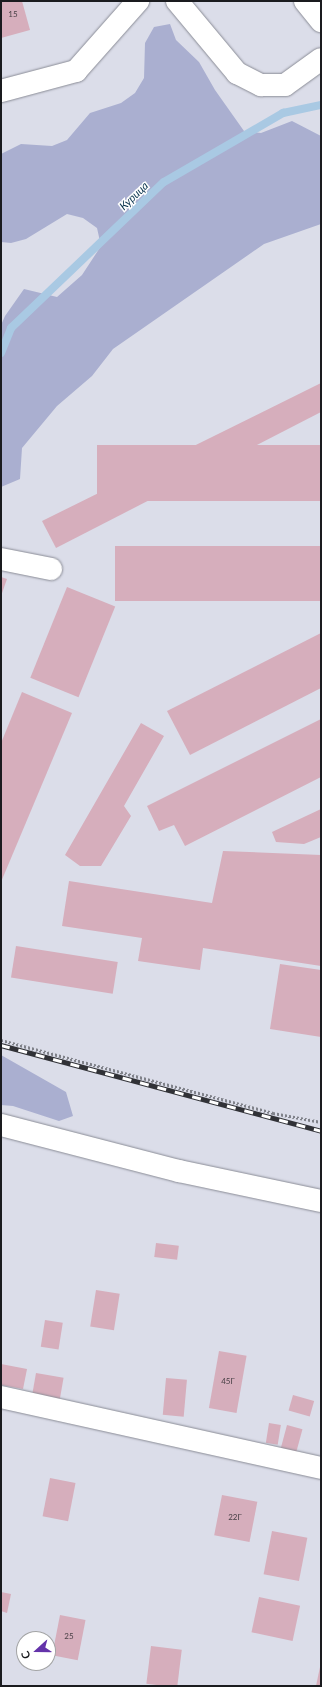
<!DOCTYPE html>
<html>
<head>
<meta charset="utf-8">
<style>
	body { margin:0 }
	#map { position:relative; width:322px; height:1687px; overflow:hidden; background:#dbdde9; font-family:Lato,sans-serif }
	div>[style] { position:absolute }
	.green>* { inset:0; background:#aaafd0 }
	.stream>* { height:8px; margin:-4px; padding:0 4px; transform-origin:4px; border-radius:4px; background:#a9c9e3 }
	.building>* { inset:0; background:#d6aebc; transform-origin:0 0 }
	.path>* { height:2.5px; margin-top:-1.25px; transform-origin:0; background:repeating-linear-gradient(90deg,#80828a 0 2px,transparent 0 4px) }
	.roads { filter:drop-shadow(0 0 1px #8a8c96) drop-shadow(0 0 1px #8a8c96) }
	.minor>* { height:22px; margin:-11px; padding:0 11px; transform-origin:11px; border-radius:11px; background:#fff }
	.rail>* { height:4.5px; margin-top:-2.25px; transform-origin:0; background:repeating-linear-gradient(90deg,#fff 0 9px,#313237 0 18px); box-sizing:border-box; border-block:1px solid #313237 }
	span { translate:-50% -50%; white-space:nowrap; text-align:center; line-height:1.15; -webkit-text-stroke:3px #fff; paint-order:stroke }
	.number-label { font-size:8px; color:#494046 }
	.number-label span { -webkit-text-stroke-width:0 }
	.water-label { font-size:11px; color:#0b344e; font-style:italic }
	.frame { position:absolute; inset:0; border:2px solid #1a1b1f; pointer-events:none }
	.north { position:absolute; left:16px; top:1631px; width:40px; height:40px; box-sizing:border-box; background:#fff; border:1px solid #a3a4a5; border-radius:50%; rotate:249deg; font-size:11px; font-weight:700; line-height:16px; text-align:center; color:#1a1b1f }
	.north::after { content:''; display:block; margin:auto; width:14px; height:18px; background:#6433aa; clip-path:polygon(50% 0,100% 100%,50% 72%,0 100%) }
</style>
</head>
<body>
<div id="map">
	<div class="green">
		<div style="clip-path:polygon(170px 24px,176px 40px,199px 62px,215px 90px,244px 131px,261px 133px,292px 121px,321px 136px,321px 224px,264px 244px,113px 349px,92px 376px,57px 406px,22px 448px,20px 479px,1px 487px,1px 325px,5px 316px,24px 289px,57px 297px,82px 275px,101px 246px,97px 228px,83px 218px,67px 214px,26px 239px,11px 243px,1px 242px,1px 154px,21px 144px,52px 146px,67px 140px,90px 113px,121px 103px,135px 93px,144px 78px,145px 43px,154px 27px)"></div>
		<div style="clip-path:polygon(1px 1055px,66px 1092px,73px 1116px,59px 1121px,13px 1106px,1px 1105px)"></div>
	</div>
	<div class="stream">
		<div style="left:1px;top:353px;width:27px;rotate:-68deg"></div>
		<div style="left:11px;top:328px;width:211px;rotate:-43.7deg"></div>
		<div style="left:164px;top:182px;width:138px;rotate:-30.1deg"></div>
		<div style="left:283px;top:113px;width:39px;rotate:-12deg"></div>
	</div>
	<div class="building">
		<div style="clip-path:polygon(1px 1px,22px 1px,30px 30px,1px 38px)"></div>
		<div style="clip-path:polygon(321px 383px,321px 412px,56px 548px,42px 521px)"></div>
		<div style="left:321px;top:445px;width:56px;height:224px;rotate:90deg"></div>
		<div style="left:321px;top:546px;width:55px;height:206px;rotate:90deg"></div>
		<div style="clip-path:polygon(1px 577px,7px 579px,1px 596px)"></div>
		<div style="left:67px;top:587px;width:52px;height:98px;rotate:22deg"></div>
		<div style="clip-path:polygon(321px 633px,321px 688px,190px 755px,167px 711px)"></div>
		<div style="clip-path:polygon(22px 692px,72px 713px,1px 882px,1px 743px)"></div>
		<div style="clip-path:polygon(321px 719px,321px 777px,185px 846px,174px 825px,159px 831px,147px 806px)"></div>
		<div style="clip-path:polygon(141px 723px,164px 736px,124px 806px,131px 816px,101px 866px,80px 866px,65px 855px)"></div>
		<div style="clip-path:polygon(321px 809px,321px 837px,304px 844px,276px 842px,272px 832px)"></div>
		<div style="clip-path:polygon(223px 851px,321px 855px,321px 966px,203px 948px,200px 970px,138px 961px,142px 938px,62px 926px,69px 881px,212px 903px)"></div>
		<div style="left:16px;top:946px;width:103px;height:32px;rotate:9deg"></div>
		<div style="clip-path:polygon(280px 964px,321px 970px,321px 1037px,270px 1029px)"></div>
		<div style="left:156px;top:1243px;width:23px;height:14px;rotate:7deg"></div>
		<div style="left:96px;top:1290px;width:24px;height:37px;rotate:9deg"></div>
		<div style="left:45px;top:1320px;width:18px;height:27px;rotate:9deg"></div>
		<div style="left:219px;top:1351px;width:28px;height:58px;rotate:10deg"></div>
		<div style="clip-path:polygon(1px 1364px,27px 1369px,23px 1389px,1px 1385px)"></div>
		<div style="left:36px;top:1373px;width:28px;height:24px;rotate:10deg"></div>
		<div style="left:166px;top:1378px;width:21px;height:37px;rotate:5deg"></div>
		<div style="left:293px;top:1395px;width:22px;height:16px;rotate:16deg"></div>
		<div style="left:269px;top:1423px;width:12px;height:20px;rotate:9deg"></div>
		<div style="left:287px;top:1425px;width:16px;height:24px;rotate:15deg"></div>
		<div style="left:50px;top:1478px;width:26px;height:39px;rotate:11deg"></div>
		<div style="left:222px;top:1495px;width:36px;height:41px;rotate:11deg"></div>
		<div style="left:272px;top:1531px;width:36px;height:44px;rotate:11deg"></div>
		<div style="clip-path:polygon(1px 1592px,11px 1594px,7px 1613px,1px 1611px)"></div>
		<div style="left:259px;top:1597px;width:42px;height:36px;rotate:12deg"></div>
		<div style="left:60px;top:1615px;width:26px;height:41px;rotate:11deg"></div>
		<div style="left:151px;top:1646px;width:31px;height:38px;rotate:7deg"></div>
		<div style="clip-path:polygon(320px 1667px,321px 1686px,316px 1686px)"></div>
	</div>
	<div class="path">
		<div style="left:1px;top:1040px;width:282px;rotate:15deg"></div>
		<div style="left:273px;top:1113px;width:49px;rotate:10.6deg"></div>
	</div>
	<div class="roads">
		<div class="minor">
			<div style="left:177px;top:1px;width:94px;rotate:50.2deg"></div>
			<div style="left:237px;top:73px;width:27px;rotate:27deg"></div>
			<div style="left:261px;top:85px;width:24px"></div>
			<div style="left:285px;top:85px;width:44px;rotate:-35.8deg"></div>
			<div style="left:305px;top:1px;width:26px;rotate:51deg"></div>
			<div style="left:1px;top:91px;width:78px;rotate:-14.9deg"></div>
			<div style="left:76px;top:71px;width:94px;rotate:-48.5deg"></div>
			<div style="left:1px;top:559px;width:51px;rotate:11.3deg"></div>
			<div style="left:1px;top:1125px;width:184px;rotate:14.5deg"></div>
			<div style="left:179px;top:1171px;width:145px;rotate:11.9deg"></div>
			<div style="left:1px;top:1397px;width:328px;rotate:12.5deg"></div>
		</div>
	</div>
	<div class="rail">
		<div style="left:1px;top:1045px;width:331px;rotate:15deg"></div>
	</div>
	<div class="number-label">
		<span style="left:13px;top:15px">15</span>
		<span style="left:228px;top:1382px">45Г</span>
		<span style="left:235px;top:1518px">22Г</span>
		<span style="left:69px;top:1637px">25</span>
	</div>
	<div class="water-label">
		<span style="left:134px;top:196px;rotate:-44deg">Курица</span>
	</div>
	<div class="frame"></div>
	<div class="north">С</div>
</div>
</body>
</html>
